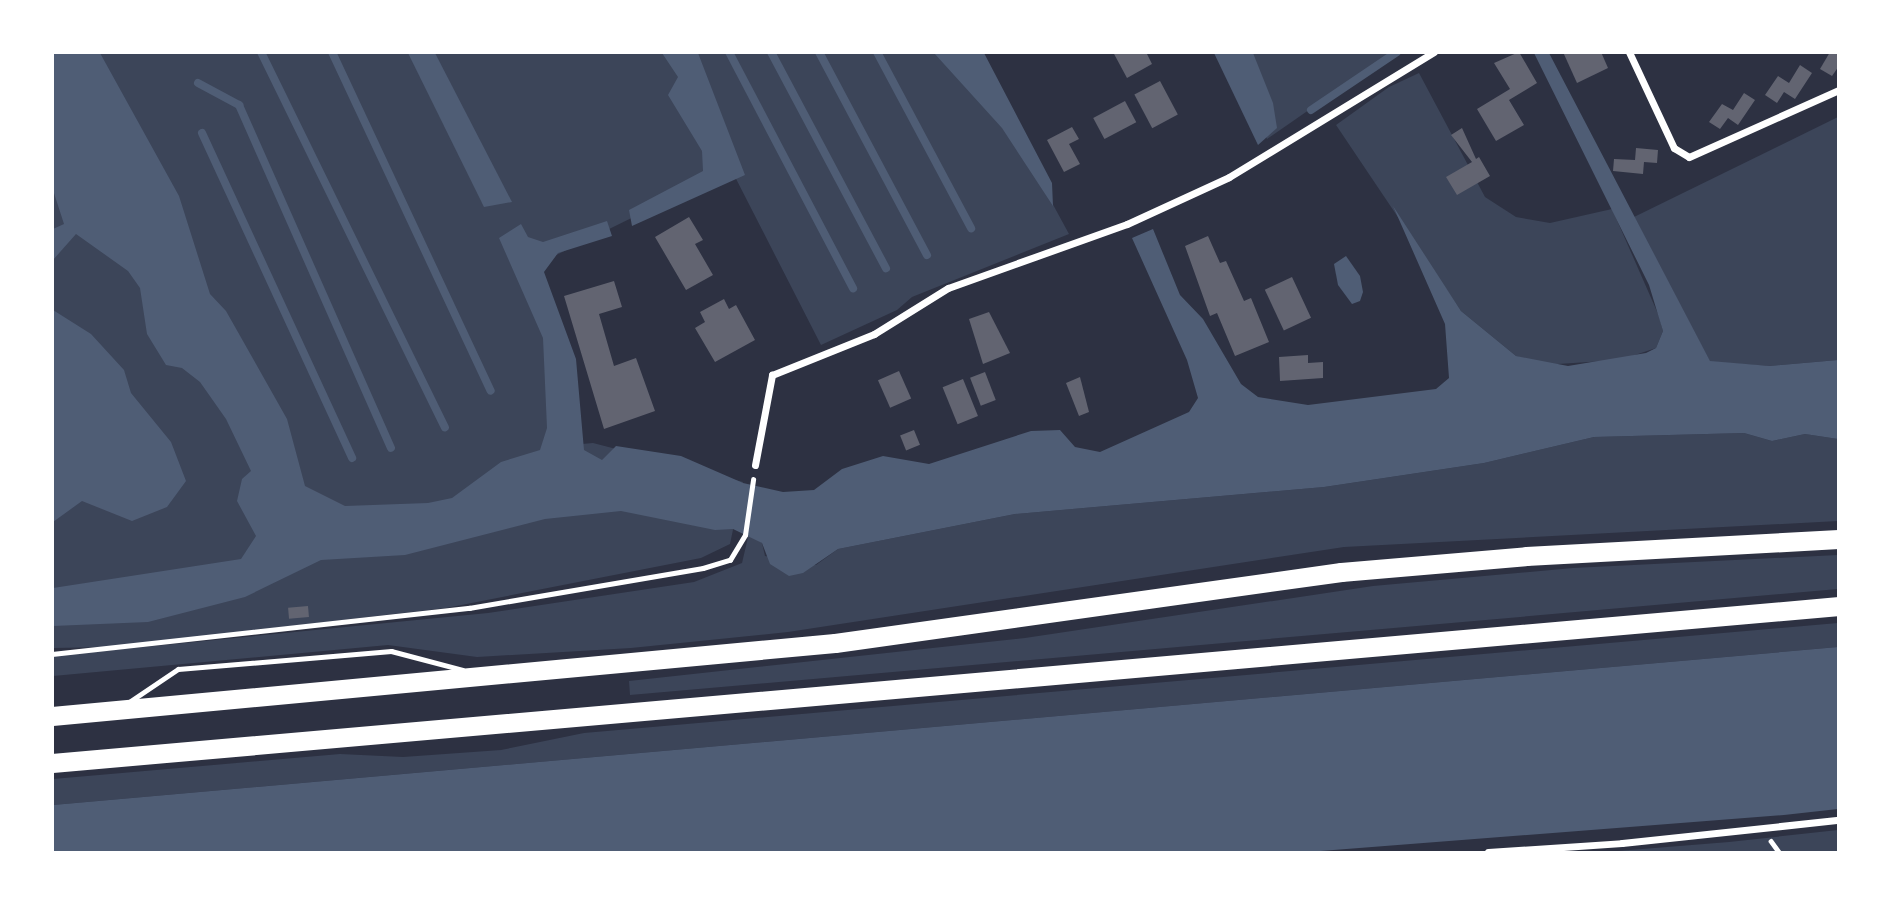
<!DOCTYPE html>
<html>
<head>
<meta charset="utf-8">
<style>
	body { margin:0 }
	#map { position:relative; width:1891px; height:905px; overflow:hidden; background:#2d3142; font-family:Roboto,sans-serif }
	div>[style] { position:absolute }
	.green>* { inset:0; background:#3c4559 }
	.water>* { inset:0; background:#4f5d75 }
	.stream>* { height:8px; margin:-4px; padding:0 4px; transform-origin:4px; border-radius:4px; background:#4f5d75 }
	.building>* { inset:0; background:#626471; transform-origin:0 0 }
	.path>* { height:4.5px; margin:-2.25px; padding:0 2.25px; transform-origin:2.25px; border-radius:2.25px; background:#fff }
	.service>* { height:5px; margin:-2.5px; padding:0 2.5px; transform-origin:2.5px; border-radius:2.5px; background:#fff }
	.minor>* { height:7px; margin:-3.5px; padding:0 3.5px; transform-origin:3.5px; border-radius:3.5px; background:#fff }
	.trunk>* { height:19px; margin:-9.5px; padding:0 9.5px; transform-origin:9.5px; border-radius:9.5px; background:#fff }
	span { translate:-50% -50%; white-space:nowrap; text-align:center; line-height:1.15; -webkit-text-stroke:6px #fff; paint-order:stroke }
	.frame { position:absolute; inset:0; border:54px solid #fff; pointer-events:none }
</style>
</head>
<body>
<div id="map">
	<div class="green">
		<div style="clip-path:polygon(53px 53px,976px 53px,1007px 120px,1069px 234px,912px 297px,897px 310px,821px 345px,731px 169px,534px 266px,571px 445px,593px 443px,743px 482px,730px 544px,701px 558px,446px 608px,110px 647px,53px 648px)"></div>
		<div style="clip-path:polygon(1230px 53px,1391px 53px,1267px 139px)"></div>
		<div style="clip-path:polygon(1419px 73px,1485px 197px,1516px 217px,1550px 223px,1612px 209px,1659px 316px,1663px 331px,1656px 348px,1620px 360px,1542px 365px,1516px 356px,1461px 311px,1336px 125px,1389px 87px)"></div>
		<div style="clip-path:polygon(1838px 117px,1838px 360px,1770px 366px,1710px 362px,1634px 217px)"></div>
		<div style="clip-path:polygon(1744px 433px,1772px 441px,1805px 434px,1838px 439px,1838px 521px,1344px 547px,788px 632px,631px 648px,477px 657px,388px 645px,53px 676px,52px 656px,488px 613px,694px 582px,742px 563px,749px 533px,762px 543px,765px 556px,816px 565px,838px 549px,1015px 514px,1324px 487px,1484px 463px,1594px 437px)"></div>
		<div style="clip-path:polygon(1838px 555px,1838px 589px,630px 695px,629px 681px,1025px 638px,1373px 586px,1573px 568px)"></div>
		<div style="clip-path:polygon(1838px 623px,1838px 647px,53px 805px,53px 779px,340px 754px,403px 757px,501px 750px,584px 733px)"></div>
		<div style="clip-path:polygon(1838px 830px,1838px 852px,1605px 852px,1729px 842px)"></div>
	</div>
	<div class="water">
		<div style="clip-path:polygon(53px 53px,100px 53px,179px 196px,210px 294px,226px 311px,287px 419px,305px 486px,345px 506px,428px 503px,452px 498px,501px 462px,540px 450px,547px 428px,543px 338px,499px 238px,521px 224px,528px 237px,543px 242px,607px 221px,612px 236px,558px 253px,544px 272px,576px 359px,584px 450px,602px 460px,616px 446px,681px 456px,743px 483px,783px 492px,814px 490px,842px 469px,883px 456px,929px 464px,1031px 431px,1060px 430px,1075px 447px,1100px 452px,1189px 412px,1198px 398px,1187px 360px,1132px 238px,1153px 229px,1180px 295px,1203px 319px,1241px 384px,1258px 397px,1308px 405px,1436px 389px,1449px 378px,1445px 324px,1393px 206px,1461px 311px,1516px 356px,1568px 366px,1646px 353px,1656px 348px,1663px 331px,1649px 285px,1534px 53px,1549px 53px,1710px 361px,1770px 366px,1838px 360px,1838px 439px,1805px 434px,1772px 441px,1744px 433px,1594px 437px,1484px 463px,1324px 487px,1015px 514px,838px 549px,803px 573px,789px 576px,770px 564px,762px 543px,733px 529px,715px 530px,621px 511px,545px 519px,405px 555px,321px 560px,245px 597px,148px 622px,53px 626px,53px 588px,241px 559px,256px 536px,237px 501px,242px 479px,251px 471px,226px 419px,200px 382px,182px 368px,166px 365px,147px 334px,140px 288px,128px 271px,76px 234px,53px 260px,53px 229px,64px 224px,53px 190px)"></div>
		<div style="clip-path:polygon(408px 53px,435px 53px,512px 202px,484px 207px)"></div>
		<div style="clip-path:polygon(662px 53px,698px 53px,745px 175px,632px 226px,629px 210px,703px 171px,702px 151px,668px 95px,678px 77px)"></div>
		<div style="clip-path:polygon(934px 53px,984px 53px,1052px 183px,1053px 206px,1002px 128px)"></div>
		<div style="clip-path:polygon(1214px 53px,1253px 53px,1273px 103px,1277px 128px,1258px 145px)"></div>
		<div style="clip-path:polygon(1346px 256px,1360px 276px,1363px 292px,1360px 301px,1352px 304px,1338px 285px,1334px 264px)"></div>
		<div style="clip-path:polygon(53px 310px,91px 334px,124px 370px,131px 393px,171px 442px,186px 481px,167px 507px,132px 521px,82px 501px,53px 522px)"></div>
		<div style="clip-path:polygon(1838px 647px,1838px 809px,1784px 815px,1308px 852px,53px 852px,53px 805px)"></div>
	</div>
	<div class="stream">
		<div style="left:261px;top:52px;width:418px;rotate:63.9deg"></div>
		<div style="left:332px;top:52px;width:374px;rotate:64.9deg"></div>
		<div style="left:729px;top:52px;width:267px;rotate:62.3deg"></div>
		<div style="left:771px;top:52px;width:245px;rotate:62deg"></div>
		<div style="left:819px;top:52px;width:230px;rotate:62deg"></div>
		<div style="left:877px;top:52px;width:200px;rotate:61.9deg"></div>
		<div style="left:198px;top:83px;width:47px;rotate:28.2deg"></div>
		<div style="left:239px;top:105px;width:375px;rotate:66.1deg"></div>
		<div style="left:1311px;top:110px;width:104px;rotate:-34deg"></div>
		<div style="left:202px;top:133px;width:358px;rotate:65.2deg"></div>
	</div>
	<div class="building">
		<div style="clip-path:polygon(1113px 52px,1146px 52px,1152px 64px,1127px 78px)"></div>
		<div style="clip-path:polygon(1519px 52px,1537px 83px,1509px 100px,1524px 125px,1496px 141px,1477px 109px,1510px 89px,1494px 63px)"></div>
		<div style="clip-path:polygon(1563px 52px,1601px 52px,1608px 68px,1577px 83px)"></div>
		<div style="clip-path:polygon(1830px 52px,1839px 52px,1839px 66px,1832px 76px,1820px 69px)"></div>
		<div style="clip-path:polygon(1800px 65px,1812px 73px,1795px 99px,1784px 92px,1777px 103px,1765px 95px,1778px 76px,1789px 83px)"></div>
		<div style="left:1160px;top:81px;width:38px;height:29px;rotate:62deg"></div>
		<div style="clip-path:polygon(1744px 93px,1755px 100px,1738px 125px,1728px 118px,1720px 129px,1709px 122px,1722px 104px,1733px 110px)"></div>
		<div style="left:1125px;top:101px;width:24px;height:36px;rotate:62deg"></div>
		<div style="clip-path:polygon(1072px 127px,1079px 139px,1069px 144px,1080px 164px,1064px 172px,1047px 140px)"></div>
		<div style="clip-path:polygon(1462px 128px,1476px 159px,1479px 157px,1490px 176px,1457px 195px,1446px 177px,1472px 162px,1451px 135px)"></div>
		<div style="clip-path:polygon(1636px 148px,1658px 150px,1657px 163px,1644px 162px,1643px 174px,1613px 171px,1614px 159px,1635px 160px)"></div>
		<div style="clip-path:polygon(689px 217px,703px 240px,695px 244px,713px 275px,686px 290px,655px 237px)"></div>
		<div style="clip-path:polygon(1208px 236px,1220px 263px,1226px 261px,1244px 301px,1251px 298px,1269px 342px,1235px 356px,1217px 313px,1210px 316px,1185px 246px)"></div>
		<div style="left:1292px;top:277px;width:45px;height:30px;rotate:65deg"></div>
		<div style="clip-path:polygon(614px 281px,622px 307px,599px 314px,614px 366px,636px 358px,655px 411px,604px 429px,564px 296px)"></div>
		<div style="clip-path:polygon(724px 299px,729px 309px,736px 305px,755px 340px,715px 362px,695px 328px,705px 322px,700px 312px)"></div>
		<div style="clip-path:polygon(989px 312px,1010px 353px,983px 364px,969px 319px)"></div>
		<div style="clip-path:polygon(1308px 355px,1308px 363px,1323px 362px,1323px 378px,1280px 381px,1279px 357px)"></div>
		<div style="left:899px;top:371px;width:30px;height:23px;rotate:66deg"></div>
		<div style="left:985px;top:372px;width:30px;height:16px;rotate:69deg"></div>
		<div style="clip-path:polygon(1080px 377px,1089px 412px,1079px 416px,1066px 383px)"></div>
		<div style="left:963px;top:379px;width:40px;height:22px;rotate:68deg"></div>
		<div style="left:914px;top:430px;width:16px;height:15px;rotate:68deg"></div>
		<div style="left:308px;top:606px;width:11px;height:20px;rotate:85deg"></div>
	</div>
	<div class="path">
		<div style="left:52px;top:654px;width:420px;rotate:-6.3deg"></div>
		<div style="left:469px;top:608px;width:237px;rotate:-9.7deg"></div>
		<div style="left:703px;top:568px;width:28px;rotate:-17deg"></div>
		<div style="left:730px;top:560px;width:29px;rotate:-59deg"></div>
		<div style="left:745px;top:535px;width:56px;rotate:-81.7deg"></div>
		<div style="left:1771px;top:841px;width:14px;rotate:54deg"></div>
	</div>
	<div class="service">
		<div style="left:129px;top:702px;width:59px;rotate:-34deg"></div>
		<div style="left:178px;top:669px;width:214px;rotate:-4.8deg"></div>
		<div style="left:391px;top:651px;width:74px;rotate:14.8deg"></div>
	</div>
	<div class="minor">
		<div style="left:1629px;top:52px;width:106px;rotate:64.9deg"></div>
		<div style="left:1674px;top:148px;width:17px;rotate:31deg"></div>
		<div style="left:1689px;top:157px;width:164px;rotate:-24.1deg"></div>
		<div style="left:755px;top:465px;width:92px;rotate:-79.3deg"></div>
		<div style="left:772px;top:375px;width:110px;rotate:-21.9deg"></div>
		<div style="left:874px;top:334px;width:87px;rotate:-31.9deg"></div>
		<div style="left:948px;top:288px;width:190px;rotate:-19.7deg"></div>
		<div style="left:1127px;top:224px;width:112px;rotate:-24.7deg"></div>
		<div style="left:1229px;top:177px;width:240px;rotate:-31.4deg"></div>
		<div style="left:1488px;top:852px;width:134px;rotate:-3.8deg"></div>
		<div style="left:1622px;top:843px;width:218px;rotate:-6.1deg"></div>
	</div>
	<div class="trunk">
		<div style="left:52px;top:716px;width:786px;rotate:-5.33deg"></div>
		<div style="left:835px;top:643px;width:511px;rotate:-7.99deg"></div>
		<div style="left:1341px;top:572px;width:186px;rotate:-4.9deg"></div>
		<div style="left:1526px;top:556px;width:313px;rotate:-3.1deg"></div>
		<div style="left:52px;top:763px;width:1794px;rotate:-5.02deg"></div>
	</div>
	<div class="frame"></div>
</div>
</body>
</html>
